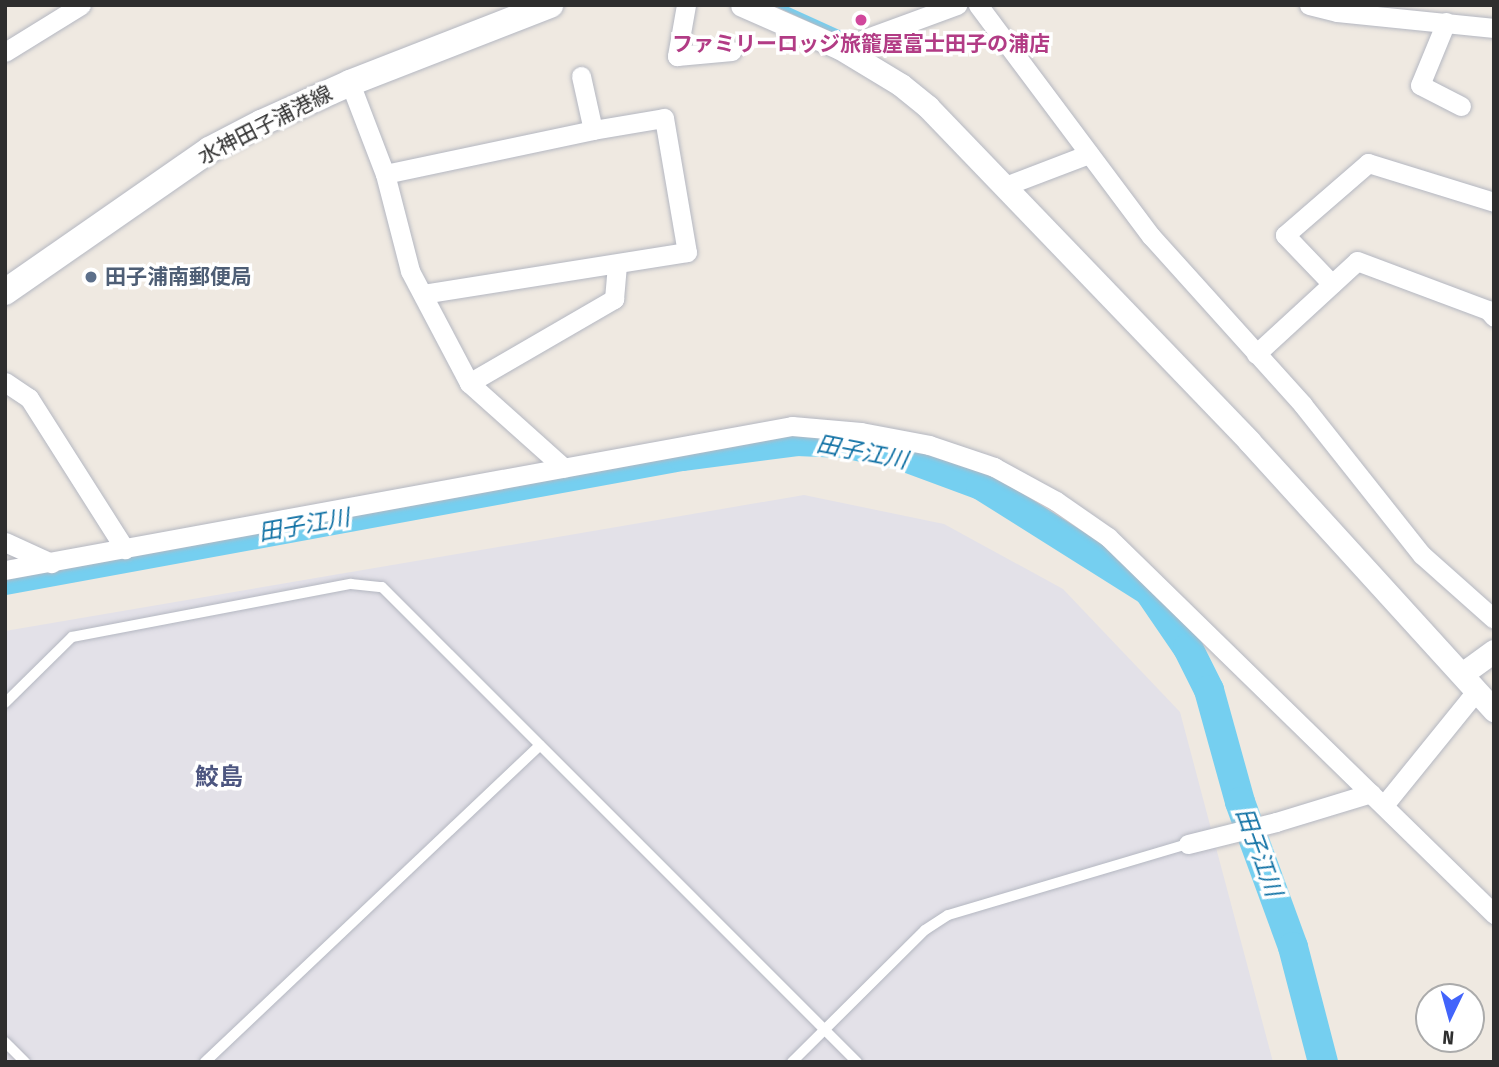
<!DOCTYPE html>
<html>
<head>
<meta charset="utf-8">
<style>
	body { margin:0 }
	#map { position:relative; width:1499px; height:1067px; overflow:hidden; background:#efe9e1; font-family:"Fira Sans Condensed","Noto Sans JP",sans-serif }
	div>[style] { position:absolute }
	.industrial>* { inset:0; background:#e3e1e8 }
	.stream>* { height:5px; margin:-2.5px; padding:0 2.5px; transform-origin:2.5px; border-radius:2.5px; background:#75cff0 }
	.river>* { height:30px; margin:-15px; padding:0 15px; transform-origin:15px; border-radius:15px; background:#75cff0 }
	.roads { filter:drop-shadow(0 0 2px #b4b7c1) drop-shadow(0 0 2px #b4b7c1) }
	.service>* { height:10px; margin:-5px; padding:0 5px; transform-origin:5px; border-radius:5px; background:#fff }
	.minor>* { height:19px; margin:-9.5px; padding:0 9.5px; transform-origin:9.5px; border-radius:9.5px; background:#fff }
	.tertiary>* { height:23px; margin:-11.5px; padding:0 11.5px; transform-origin:11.5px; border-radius:11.5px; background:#fff }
	.secondary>* { height:26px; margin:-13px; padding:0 13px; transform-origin:13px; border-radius:13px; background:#fff }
	.dots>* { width:19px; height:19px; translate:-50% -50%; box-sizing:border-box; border:4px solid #fff; border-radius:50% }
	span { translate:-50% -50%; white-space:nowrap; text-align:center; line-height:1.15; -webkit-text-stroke:7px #fff; paint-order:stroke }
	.hotel-label { font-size:21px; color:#b23c85; font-weight:700 }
	.street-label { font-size:21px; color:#2e2e2e }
	.service-label { font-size:21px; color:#4e5e75; font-weight:700 }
	.left { translate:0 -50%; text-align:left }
	.water-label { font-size:23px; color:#0d6fa3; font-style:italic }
	.quarter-label { font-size:24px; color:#4d5680; font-weight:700 }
	.frame { position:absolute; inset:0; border:7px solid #2e2e2e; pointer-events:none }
	.north { position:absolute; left:1415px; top:983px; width:70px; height:70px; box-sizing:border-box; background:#fff; border:2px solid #ababab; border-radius:50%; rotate:185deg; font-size:19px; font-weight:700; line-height:28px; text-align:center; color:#2e2e2e }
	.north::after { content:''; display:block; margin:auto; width:24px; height:32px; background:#4264fb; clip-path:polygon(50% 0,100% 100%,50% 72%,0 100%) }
</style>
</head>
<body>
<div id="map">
	<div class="industrial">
		<div style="clip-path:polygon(804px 495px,944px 524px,1063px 589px,1180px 712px,1273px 1062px,5px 1062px,5px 631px)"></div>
	</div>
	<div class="stream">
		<div style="left:779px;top:5px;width:75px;rotate:24.5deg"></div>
		<div style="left:847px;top:36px;width:5px;rotate:-22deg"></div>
	</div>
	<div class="river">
		<div style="left:5px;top:580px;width:688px;rotate:-10.38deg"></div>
		<div style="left:682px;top:456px;width:116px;rotate:-7.4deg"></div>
		<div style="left:797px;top:441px;width:46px;rotate:2.5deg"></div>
		<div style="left:843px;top:443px;width:55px;rotate:11.5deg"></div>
		<div style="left:897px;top:454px;width:90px;rotate:20.3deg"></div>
		<div style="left:981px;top:485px;width:199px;rotate:32.2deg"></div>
		<div style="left:1149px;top:591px;width:69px;rotate:55.6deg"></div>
		<div style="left:1188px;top:648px;width:47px;rotate:63.4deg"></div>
		<div style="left:1209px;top:690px;width:116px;rotate:74.5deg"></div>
		<div style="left:1240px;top:802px;width:154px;rotate:69.9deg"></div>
		<div style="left:1293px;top:947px;width:119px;rotate:75.4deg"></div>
	</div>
	<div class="roads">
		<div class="service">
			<div style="left:5px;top:703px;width:94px;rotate:-44.6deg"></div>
			<div style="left:72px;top:637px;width:284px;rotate:-10.8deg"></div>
			<div style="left:351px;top:584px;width:31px;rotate:6deg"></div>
			<div style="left:382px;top:587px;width:672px;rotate:45deg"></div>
			<div style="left:5px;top:1042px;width:28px;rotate:45deg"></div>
			<div style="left:205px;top:1062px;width:461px;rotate:-43.4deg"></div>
			<div style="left:792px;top:1062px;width:187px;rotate:-44.8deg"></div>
			<div style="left:925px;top:930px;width:27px;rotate:-33deg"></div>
			<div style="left:948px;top:915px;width:250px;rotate:-16.5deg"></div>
		</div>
		<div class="minor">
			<div style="left:686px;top:5px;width:52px;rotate:100deg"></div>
			<div style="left:677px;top:56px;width:55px;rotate:-5.2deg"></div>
			<div style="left:978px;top:5px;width:289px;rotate:53.2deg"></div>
			<div style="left:1151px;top:236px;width:227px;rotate:48deg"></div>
			<div style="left:1303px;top:405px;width:191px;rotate:51.6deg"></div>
			<div style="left:1422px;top:555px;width:96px;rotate:41.6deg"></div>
			<div style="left:1309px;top:5px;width:29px;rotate:14deg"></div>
			<div style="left:1337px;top:12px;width:158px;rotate:5.8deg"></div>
			<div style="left:1446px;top:22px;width:68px;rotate:112.4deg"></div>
			<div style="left:1420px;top:85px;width:46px;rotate:27.1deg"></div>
			<div style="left:840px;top:48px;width:125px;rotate:-20.2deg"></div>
			<div style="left:5px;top:52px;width:89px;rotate:-31.7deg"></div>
			<div style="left:581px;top:76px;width:55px;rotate:77.5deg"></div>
			<div style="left:350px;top:83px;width:97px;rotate:69deg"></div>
			<div style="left:385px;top:174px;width:100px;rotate:75.5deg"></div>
			<div style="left:410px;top:271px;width:127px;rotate:62.2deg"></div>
			<div style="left:469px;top:383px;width:127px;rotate:41.8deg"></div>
			<div style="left:385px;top:174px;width:213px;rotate:-11.9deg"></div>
			<div style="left:593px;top:130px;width:72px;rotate:-9.6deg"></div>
			<div style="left:664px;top:118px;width:136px;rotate:80.3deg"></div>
			<div style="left:687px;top:252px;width:267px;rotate:171deg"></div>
			<div style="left:1005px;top:186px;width:90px;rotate:-20.9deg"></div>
			<div style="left:1332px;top:284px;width:68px;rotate:-133.8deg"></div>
			<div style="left:1285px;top:235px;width:110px;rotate:-40.9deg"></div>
			<div style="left:1368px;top:163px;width:132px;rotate:17.2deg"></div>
			<div style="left:1256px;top:354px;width:137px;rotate:-42.6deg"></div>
			<div style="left:1357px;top:261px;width:140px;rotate:20.5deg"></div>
			<div style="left:1488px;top:310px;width:9px;rotate:49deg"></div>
			<div style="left:5px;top:382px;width:29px;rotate:34deg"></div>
			<div style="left:29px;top:398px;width:179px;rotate:57.6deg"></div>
			<div style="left:469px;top:383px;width:168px;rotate:-30.1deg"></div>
			<div style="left:614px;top:299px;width:34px;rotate:-85deg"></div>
			<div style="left:5px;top:542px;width:51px;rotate:24.5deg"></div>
			<div style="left:5px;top:570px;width:800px;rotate:-10.37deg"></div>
			<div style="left:792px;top:426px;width:69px;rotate:5deg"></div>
			<div style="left:861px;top:432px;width:69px;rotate:10.8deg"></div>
			<div style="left:929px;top:445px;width:69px;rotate:18.7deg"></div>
			<div style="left:994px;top:467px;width:71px;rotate:28.7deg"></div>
			<div style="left:1056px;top:501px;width:63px;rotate:34.7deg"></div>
			<div style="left:1108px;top:537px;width:540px;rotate:44.32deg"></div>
			<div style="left:1384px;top:805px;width:148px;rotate:-51deg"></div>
			<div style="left:1188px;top:844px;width:91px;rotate:-14deg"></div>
			<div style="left:1276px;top:822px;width:99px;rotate:-17deg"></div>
		</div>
		<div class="tertiary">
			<div style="left:742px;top:5px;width:107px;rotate:23.7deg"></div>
			<div style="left:840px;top:48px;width:71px;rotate:31.2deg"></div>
			<div style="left:901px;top:85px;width:35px;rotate:39deg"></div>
			<div style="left:928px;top:107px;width:463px;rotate:46.1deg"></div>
			<div style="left:1249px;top:441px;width:364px;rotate:47.7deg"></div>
			<div style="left:1462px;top:674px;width:39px;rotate:-36deg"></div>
		</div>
		<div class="secondary">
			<div style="left:5px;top:292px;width:249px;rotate:-34.8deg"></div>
			<div style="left:209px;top:150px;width:59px;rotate:-27.4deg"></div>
			<div style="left:261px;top:123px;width:98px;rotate:-24.2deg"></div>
			<div style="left:350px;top:83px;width:215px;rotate:-21.3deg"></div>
		</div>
	</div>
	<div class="dots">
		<div style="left:861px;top:20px;background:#d1479c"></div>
		<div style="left:91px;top:277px;background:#5c6f8a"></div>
	</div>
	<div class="hotel-label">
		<span style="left:861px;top:44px">ファミリーロッジ旅籠屋富士田子の浦店</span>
	</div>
	<div class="street-label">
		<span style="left:265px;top:125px;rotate:-27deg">水神田子浦港線</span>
	</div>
	<div class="service-label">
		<span class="left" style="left:105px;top:277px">田子浦南郵便局</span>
	</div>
	<div class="water-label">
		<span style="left:862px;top:452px;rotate:11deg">田子江川</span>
		<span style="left:304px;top:525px;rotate:-10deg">田子江川</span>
		<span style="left:1259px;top:852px;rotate:70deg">田子江川</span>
	</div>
	<div class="quarter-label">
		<span style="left:219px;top:778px">鮫島</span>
	</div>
	<div class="frame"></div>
	<div class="north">N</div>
</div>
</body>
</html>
